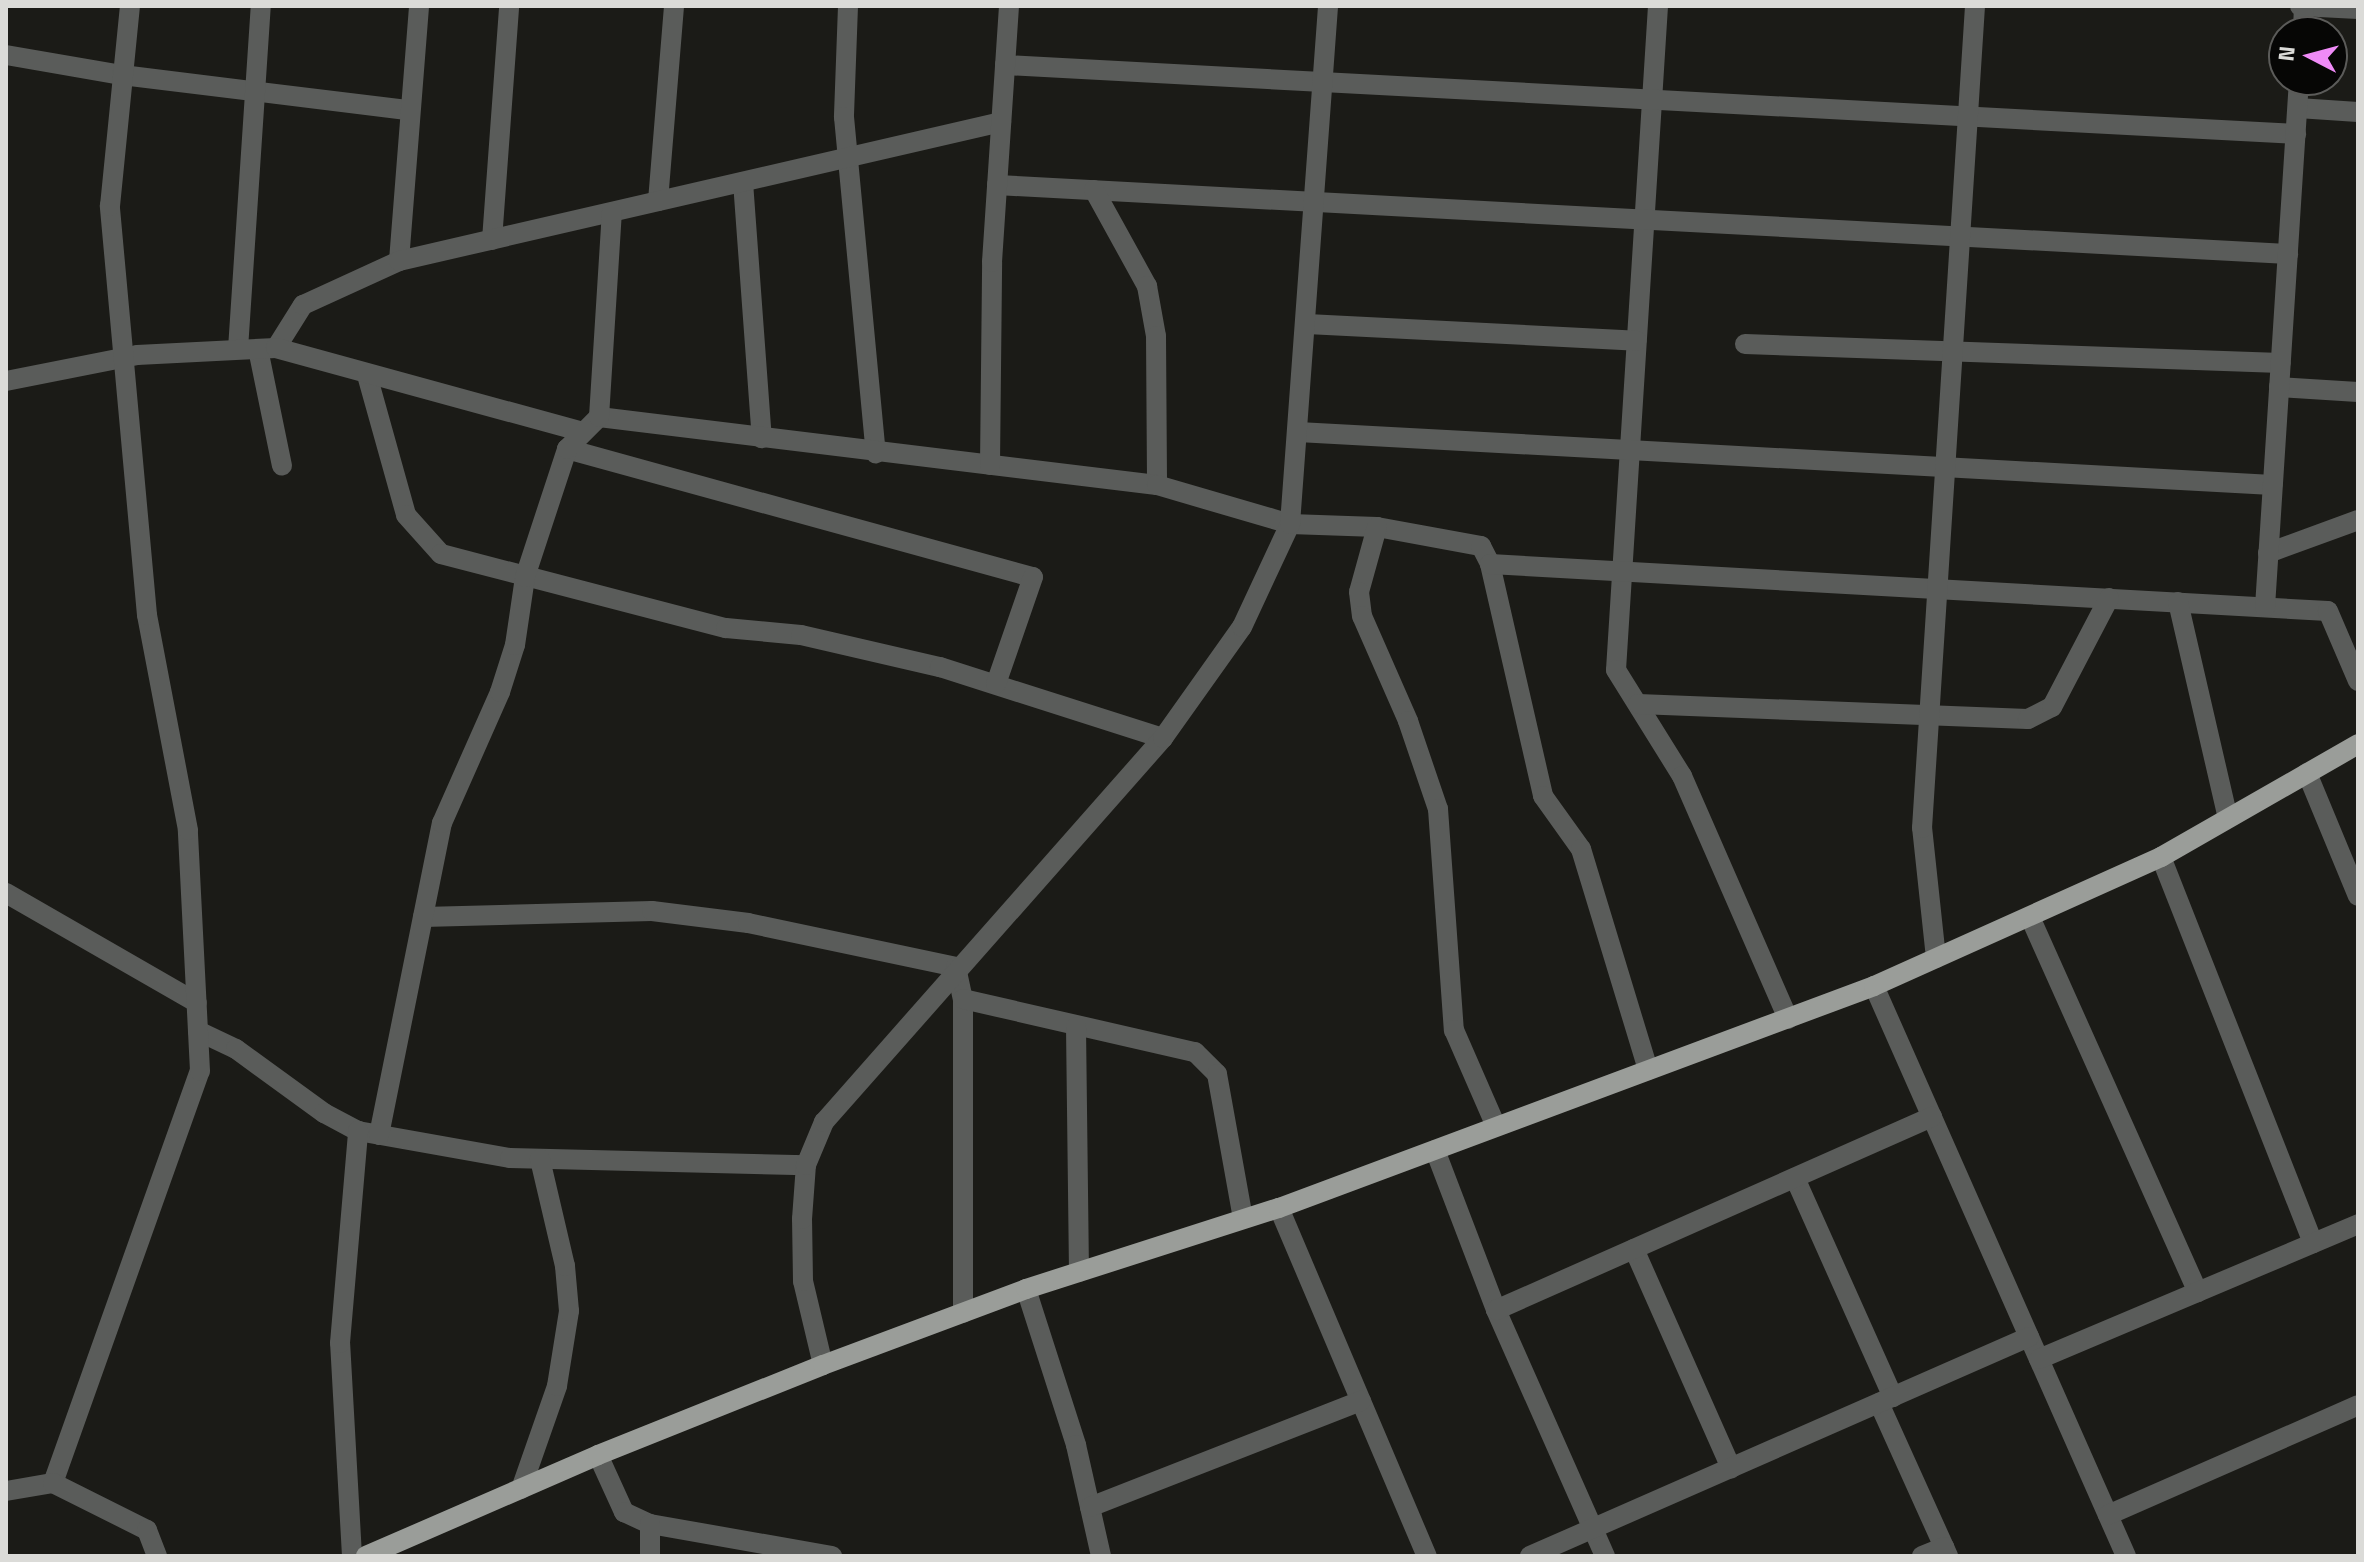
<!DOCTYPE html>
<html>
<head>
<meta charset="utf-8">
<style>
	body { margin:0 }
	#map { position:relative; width:2364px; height:1562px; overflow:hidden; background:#1b1b17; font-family:"Titillium Web",sans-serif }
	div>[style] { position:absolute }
	.minor>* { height:20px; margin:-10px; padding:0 10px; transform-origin:10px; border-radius:10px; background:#5a5c5a }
	.major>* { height:20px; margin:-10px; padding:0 10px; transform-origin:10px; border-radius:10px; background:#9a9d99 }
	span { translate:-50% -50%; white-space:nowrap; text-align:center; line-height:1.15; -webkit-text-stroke:6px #060605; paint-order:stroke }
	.frame { position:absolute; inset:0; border:8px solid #dbdbd8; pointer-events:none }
	.north { position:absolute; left:2268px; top:16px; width:80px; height:80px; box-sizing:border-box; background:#060605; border:2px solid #5b5b59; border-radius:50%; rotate:276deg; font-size:22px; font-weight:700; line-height:32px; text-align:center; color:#dbdbd8 }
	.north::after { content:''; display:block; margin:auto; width:28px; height:36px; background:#ef8bf7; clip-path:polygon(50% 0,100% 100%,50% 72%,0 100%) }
</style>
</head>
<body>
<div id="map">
	<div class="minor">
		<div style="left:848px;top:6px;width:111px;rotate:92.1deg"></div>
		<div style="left:844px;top:117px;width:338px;rotate:84.6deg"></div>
		<div style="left:1658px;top:6px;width:665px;rotate:93.62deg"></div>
		<div style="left:1616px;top:670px;width:125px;rotate:58.1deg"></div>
		<div style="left:1682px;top:776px;width:265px;rotate:66.4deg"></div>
		<div style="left:2300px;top:6px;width:58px;rotate:3deg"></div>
		<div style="left:2303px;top:32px;width:26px;rotate:-88deg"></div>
		<div style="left:6px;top:55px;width:118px;rotate:9.8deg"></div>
		<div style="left:122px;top:75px;width:287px;rotate:7deg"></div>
		<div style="left:1005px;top:65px;width:1293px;rotate:3.06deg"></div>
		<div style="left:2298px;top:108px;width:60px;rotate:3.8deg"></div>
		<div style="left:743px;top:182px;width:257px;rotate:85.8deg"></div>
		<div style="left:997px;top:185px;width:1293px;rotate:3.06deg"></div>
		<div style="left:1094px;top:190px;width:110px;rotate:61.1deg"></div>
		<div style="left:1147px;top:286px;width:51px;rotate:79.8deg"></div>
		<div style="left:1156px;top:336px;width:149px;rotate:89.6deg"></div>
		<div style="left:658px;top:201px;width:196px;rotate:-85.3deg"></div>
		<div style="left:492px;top:240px;width:235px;rotate:-85.8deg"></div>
		<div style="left:399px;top:261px;width:256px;rotate:-85.5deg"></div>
		<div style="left:1307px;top:324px;width:330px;rotate:2.9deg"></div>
		<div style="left:1745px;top:344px;width:536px;rotate:2.03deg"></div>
		<div style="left:276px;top:348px;width:51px;rotate:-57.9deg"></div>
		<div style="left:303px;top:305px;width:106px;rotate:-24.6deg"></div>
		<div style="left:399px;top:261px;width:618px;rotate:-13deg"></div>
		<div style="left:238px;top:349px;width:344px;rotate:-86.2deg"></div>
		<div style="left:258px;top:349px;width:119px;rotate:78.4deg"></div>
		<div style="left:367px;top:375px;width:145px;rotate:74.4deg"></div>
		<div style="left:406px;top:515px;width:52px;rotate:48.1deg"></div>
		<div style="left:441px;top:554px;width:294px;rotate:14.6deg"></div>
		<div style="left:726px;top:628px;width:75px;rotate:5.3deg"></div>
		<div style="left:801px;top:635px;width:143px;rotate:13deg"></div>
		<div style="left:940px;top:667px;width:234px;rotate:17.7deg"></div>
		<div style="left:6px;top:381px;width:134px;rotate:-11.2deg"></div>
		<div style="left:137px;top:355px;width:139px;rotate:-2.9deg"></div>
		<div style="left:276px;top:348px;width:318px;rotate:15.3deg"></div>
		<div style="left:2279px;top:387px;width:79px;rotate:3.6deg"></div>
		<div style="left:599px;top:417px;width:562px;rotate:6.95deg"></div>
		<div style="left:1157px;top:485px;width:139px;rotate:16.3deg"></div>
		<div style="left:1290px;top:524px;width:87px;rotate:2deg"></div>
		<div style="left:1377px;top:527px;width:106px;rotate:10.4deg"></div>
		<div style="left:1481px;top:546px;width:20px;rotate:63deg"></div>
		<div style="left:1490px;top:564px;width:238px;rotate:77.1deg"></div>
		<div style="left:1543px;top:796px;width:65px;rotate:54.4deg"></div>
		<div style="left:1581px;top:849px;width:231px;rotate:73.1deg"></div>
		<div style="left:1298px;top:432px;width:976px;rotate:3.11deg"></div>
		<div style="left:567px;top:449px;width:483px;rotate:15.4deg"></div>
		<div style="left:1033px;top:577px;width:113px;rotate:109.1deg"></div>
		<div style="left:990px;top:465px;width:203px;rotate:-89.4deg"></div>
		<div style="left:992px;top:262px;width:257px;rotate:-86.2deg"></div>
		<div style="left:1377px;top:527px;width:67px;rotate:105.5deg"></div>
		<div style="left:1359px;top:592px;width:24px;rotate:83deg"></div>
		<div style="left:1362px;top:616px;width:115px;rotate:66.3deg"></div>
		<div style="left:1408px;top:721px;width:93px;rotate:71.2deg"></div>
		<div style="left:1438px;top:809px;width:222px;rotate:85.9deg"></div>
		<div style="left:1454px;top:1030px;width:103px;rotate:66.4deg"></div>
		<div style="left:2268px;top:553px;width:96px;rotate:-20.1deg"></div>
		<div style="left:1490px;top:564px;width:839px;rotate:3.21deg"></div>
		<div style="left:2328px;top:611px;width:76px;rotate:66.8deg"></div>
		<div style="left:2178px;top:602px;width:222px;rotate:77deg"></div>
		<div style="left:2265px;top:607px;width:528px;rotate:-86.31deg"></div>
		<div style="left:1638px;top:704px;width:390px;rotate:2.2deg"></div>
		<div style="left:2028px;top:719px;width:27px;rotate:-27deg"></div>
		<div style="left:2052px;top:707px;width:123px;rotate:-62.4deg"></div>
		<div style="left:2307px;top:773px;width:133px;rotate:67.5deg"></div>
		<div style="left:2161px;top:857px;width:415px;rotate:68.5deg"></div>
		<div style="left:6px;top:893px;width:220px;rotate:29.9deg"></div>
		<div style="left:423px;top:917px;width:229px;rotate:-1.5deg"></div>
		<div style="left:652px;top:911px;width:97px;rotate:7.1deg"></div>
		<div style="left:748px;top:923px;width:213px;rotate:11.9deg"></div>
		<div style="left:956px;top:967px;width:33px;rotate:78deg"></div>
		<div style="left:963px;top:999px;width:314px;rotate:90deg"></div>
		<div style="left:2030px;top:917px;width:411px;rotate:65.9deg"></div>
		<div style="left:1936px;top:958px;width:131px;rotate:-96.1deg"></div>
		<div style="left:1922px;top:828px;width:824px;rotate:-86.31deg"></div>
		<div style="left:1874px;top:986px;width:623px;rotate:66.15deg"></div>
		<div style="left:963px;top:999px;width:238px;rotate:12.9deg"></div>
		<div style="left:1195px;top:1052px;width:31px;rotate:45deg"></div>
		<div style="left:1217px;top:1074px;width:146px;rotate:79.8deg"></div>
		<div style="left:1076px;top:1027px;width:245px;rotate:89.3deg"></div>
		<div style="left:198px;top:1031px;width:42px;rotate:25.3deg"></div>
		<div style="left:236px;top:1049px;width:109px;rotate:36deg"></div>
		<div style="left:324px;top:1113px;width:38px;rotate:28deg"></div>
		<div style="left:358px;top:1131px;width:154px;rotate:10.1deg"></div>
		<div style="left:510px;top:1158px;width:296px;rotate:1.4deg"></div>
		<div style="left:379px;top:1135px;width:318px;rotate:-78.6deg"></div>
		<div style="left:442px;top:823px;width:143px;rotate:-66.1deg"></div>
		<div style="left:500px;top:692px;width:49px;rotate:-72.3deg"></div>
		<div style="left:515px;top:645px;width:69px;rotate:-81.6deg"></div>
		<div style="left:525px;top:577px;width:135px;rotate:-71.8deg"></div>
		<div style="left:567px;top:449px;width:45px;rotate:-45deg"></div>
		<div style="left:599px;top:417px;width:205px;rotate:-86.4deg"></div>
		<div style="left:1435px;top:1150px;width:171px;rotate:69.1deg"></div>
		<div style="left:1496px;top:1310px;width:269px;rotate:66.1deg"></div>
		<div style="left:1795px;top:1178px;width:240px;rotate:65.9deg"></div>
		<div style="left:1279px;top:1208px;width:378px;rotate:67deg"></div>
		<div style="left:1634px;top:1249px;width:240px;rotate:66.1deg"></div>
		<div style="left:1026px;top:1289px;width:164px;rotate:72.2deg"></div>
		<div style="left:1076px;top:1445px;width:114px;rotate:77.3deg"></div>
		<div style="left:1496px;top:1310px;width:477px;rotate:-23.9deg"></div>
		<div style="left:2039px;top:1359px;width:346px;rotate:-22.9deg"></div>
		<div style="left:823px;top:1365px;width:86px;rotate:-103.4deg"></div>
		<div style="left:803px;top:1281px;width:62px;rotate:-90.9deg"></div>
		<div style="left:802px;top:1219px;width:54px;rotate:-85.8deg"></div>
		<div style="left:806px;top:1165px;width:47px;rotate:-67.3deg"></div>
		<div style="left:824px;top:1122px;width:512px;rotate:-48.56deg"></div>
		<div style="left:1163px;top:738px;width:136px;rotate:-54.6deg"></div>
		<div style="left:1242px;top:627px;width:114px;rotate:-65deg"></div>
		<div style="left:1290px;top:524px;width:519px;rotate:-85.8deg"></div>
		<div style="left:1879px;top:1403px;width:168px;rotate:65.7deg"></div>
		<div style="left:598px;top:1455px;width:63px;rotate:65.5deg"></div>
		<div style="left:624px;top:1512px;width:29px;rotate:25deg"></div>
		<div style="left:650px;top:1524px;width:185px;rotate:10deg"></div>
		<div style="left:53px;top:1483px;width:437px;rotate:-70.4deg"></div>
		<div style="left:200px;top:1071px;width:241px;rotate:-92.9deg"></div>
		<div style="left:188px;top:830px;width:219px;rotate:-100.8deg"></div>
		<div style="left:147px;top:615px;width:411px;rotate:-95.2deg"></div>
		<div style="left:110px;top:206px;width:201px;rotate:-84.3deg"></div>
		<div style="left:521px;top:1489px;width:109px;rotate:-70.7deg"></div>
		<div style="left:557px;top:1386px;width:76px;rotate:-80.9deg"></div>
		<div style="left:569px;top:1311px;width:45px;rotate:-95.1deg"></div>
		<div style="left:565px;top:1266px;width:110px;rotate:-103.2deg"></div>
		<div style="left:6px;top:1491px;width:48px;rotate:-9.7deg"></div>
		<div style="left:53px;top:1483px;width:105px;rotate:26.6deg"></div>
		<div style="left:147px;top:1530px;width:28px;rotate:69deg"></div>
		<div style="left:1090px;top:1507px;width:291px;rotate:-21.4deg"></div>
		<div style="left:2108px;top:1515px;width:273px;rotate:-23.7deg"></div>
		<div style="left:352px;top:1556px;width:213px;rotate:-93.2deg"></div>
		<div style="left:340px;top:1343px;width:213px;rotate:-85.1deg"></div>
		<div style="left:650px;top:1556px;width:32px;rotate:-90deg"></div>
		<div style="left:1530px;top:1556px;width:545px;rotate:-23.7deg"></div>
		<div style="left:1922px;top:1556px;width:24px;rotate:-22deg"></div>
	</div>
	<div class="major">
		<div style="left:366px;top:1556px;width:253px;rotate:-23.5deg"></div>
		<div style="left:598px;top:1455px;width:242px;rotate:-21.8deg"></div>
		<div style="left:823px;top:1365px;width:217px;rotate:-20.5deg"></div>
		<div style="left:1026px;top:1289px;width:266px;rotate:-17.8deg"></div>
		<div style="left:1279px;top:1208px;width:635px;rotate:-20.46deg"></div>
		<div style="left:1874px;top:986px;width:315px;rotate:-24.2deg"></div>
		<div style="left:2161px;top:857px;width:227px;rotate:-29.8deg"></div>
	</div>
	<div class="frame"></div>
	<div class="north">N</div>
</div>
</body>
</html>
